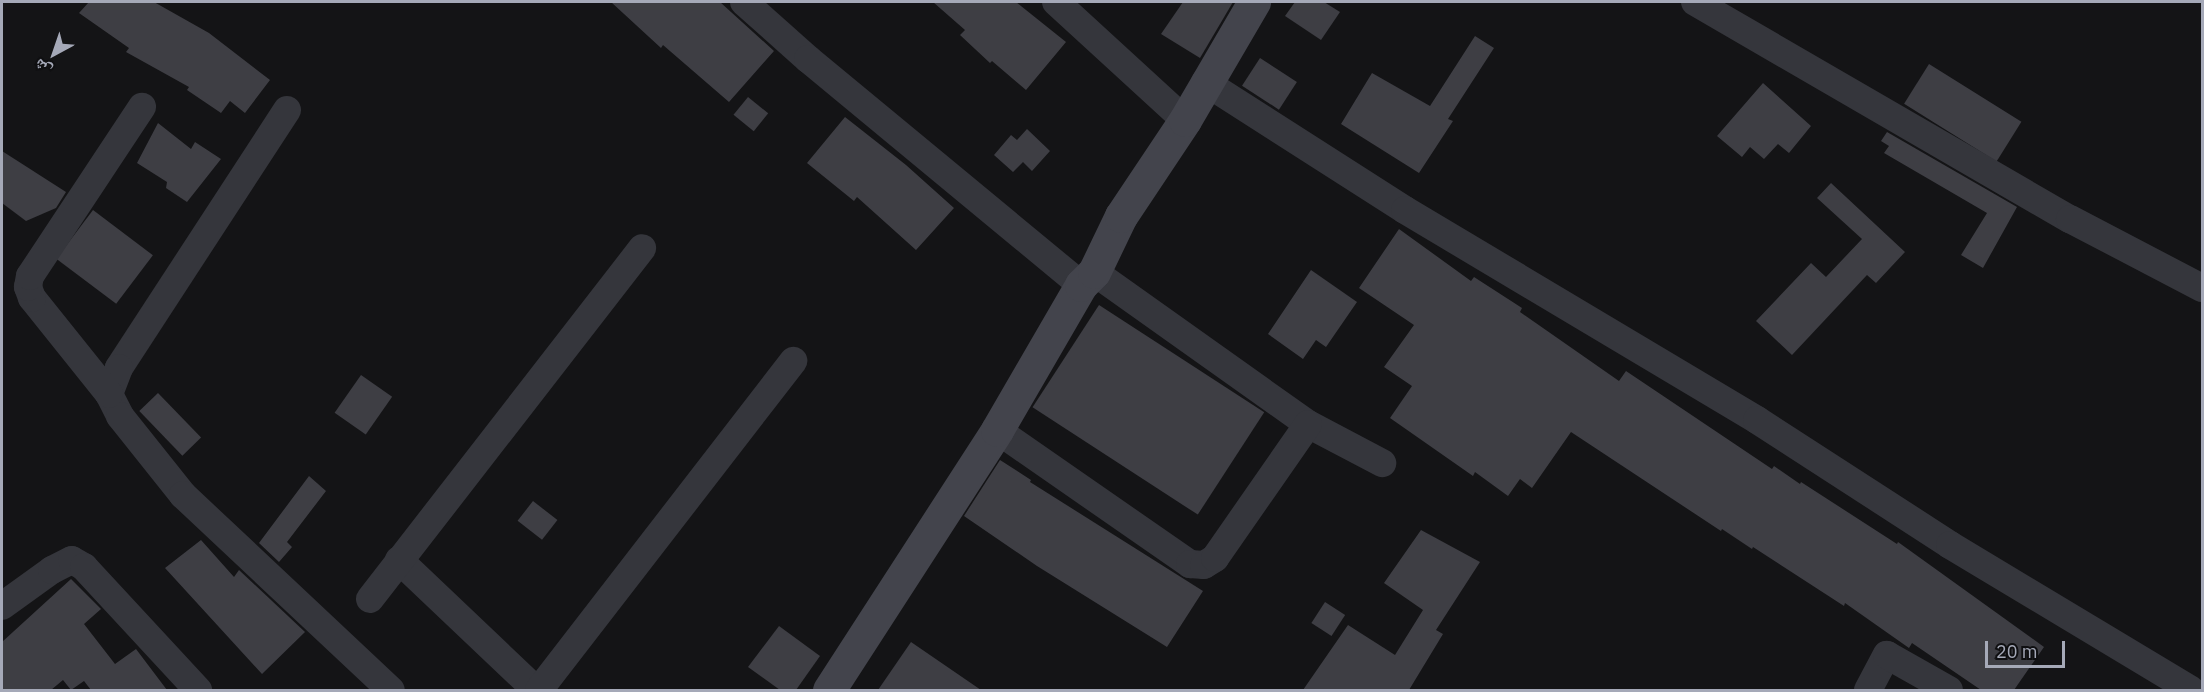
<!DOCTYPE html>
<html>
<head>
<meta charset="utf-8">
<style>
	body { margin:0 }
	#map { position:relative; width:2204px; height:692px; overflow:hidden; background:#141416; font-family:"IBM Plex Sans","Noto Naskh Arabic",sans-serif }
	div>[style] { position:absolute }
	.building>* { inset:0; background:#3e3e44; transform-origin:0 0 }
	.minor>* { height:28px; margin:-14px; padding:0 14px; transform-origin:14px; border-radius:14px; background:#35363c }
	.secondary>* { height:33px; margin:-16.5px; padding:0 16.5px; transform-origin:16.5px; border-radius:16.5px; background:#43444c }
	span { translate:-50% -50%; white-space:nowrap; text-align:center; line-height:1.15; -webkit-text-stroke:5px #0f0f11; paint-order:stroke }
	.frame { position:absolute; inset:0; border:3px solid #a5a9b8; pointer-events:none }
	.north { position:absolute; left:24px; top:24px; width:60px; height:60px; -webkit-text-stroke:4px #0f0f11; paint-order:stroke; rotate:220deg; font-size:16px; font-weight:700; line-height:24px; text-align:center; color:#a5a9b8 }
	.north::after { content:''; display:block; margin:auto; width:21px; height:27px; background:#a5a9b8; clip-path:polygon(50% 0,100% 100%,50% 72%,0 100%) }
	.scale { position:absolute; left:1985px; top:641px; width:80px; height:27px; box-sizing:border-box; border:3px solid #a5a9b8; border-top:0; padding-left:8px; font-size:18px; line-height:21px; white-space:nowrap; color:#a5a9b8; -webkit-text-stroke:4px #0f0f11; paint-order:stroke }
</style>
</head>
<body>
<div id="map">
	<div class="building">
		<div style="clip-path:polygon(89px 2px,154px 2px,209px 33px,270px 80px,245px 113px,230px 101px,221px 113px,187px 90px,189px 87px,126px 52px,129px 48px,79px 13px)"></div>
		<div style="clip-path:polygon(611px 2px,720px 2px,774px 51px,729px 102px,663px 45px,661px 48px)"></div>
		<div style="clip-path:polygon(933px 2px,1016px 2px,1066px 42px,1026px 90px,992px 61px,990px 63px,960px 35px,965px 30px)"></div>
		<div style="clip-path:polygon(1183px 2px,1233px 2px,1200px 58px,1161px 34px)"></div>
		<div style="clip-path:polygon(1295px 2px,1324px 2px,1340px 12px,1321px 40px,1285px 16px)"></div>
		<div style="clip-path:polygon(1475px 36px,1494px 48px,1448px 119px,1453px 121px,1419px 173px,1341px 124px,1372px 73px,1430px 106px)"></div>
		<div style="left:1260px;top:58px;width:44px;height:33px;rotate:33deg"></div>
		<div style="left:1929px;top:64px;width:109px;height:47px;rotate:32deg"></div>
		<div style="clip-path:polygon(1763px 83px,1811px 126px,1789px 153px,1778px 144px,1764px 159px,1750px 147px,1742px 157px,1717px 136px)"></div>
		<div style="left:748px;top:97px;width:26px;height:23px;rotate:39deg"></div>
		<div style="clip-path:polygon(845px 117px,906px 165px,954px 208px,916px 250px,857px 197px,854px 201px,807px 163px)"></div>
		<div style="clip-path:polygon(158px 123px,191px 149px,195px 142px,221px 159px,187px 202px,166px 188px,167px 182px,137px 163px)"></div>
		<div style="clip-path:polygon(1027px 129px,1050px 151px,1032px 171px,1023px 162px,1013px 172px,994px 155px,1011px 135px,1017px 140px)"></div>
		<div style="clip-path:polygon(1887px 132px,2017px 207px,1983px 268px,1961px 255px,1987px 213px,1884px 153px,1889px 146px,1881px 141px)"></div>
		<div style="clip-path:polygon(2px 151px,66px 192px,56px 208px,26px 221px,2px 203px)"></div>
		<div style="clip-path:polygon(1831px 183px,1905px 252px,1876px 283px,1867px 275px,1792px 355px,1756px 321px,1811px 263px,1826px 277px,1862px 239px,1817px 198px)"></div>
		<div style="left:93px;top:210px;width:75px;height:61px;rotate:37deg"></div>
		<div style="clip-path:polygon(1399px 229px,1471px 281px,1474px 277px,1522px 308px,1520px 312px,1619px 381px,1626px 371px,1772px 469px,1774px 466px,1800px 484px,1801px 482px,1897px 544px,1898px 542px,2044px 647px,2014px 690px,1981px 690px,1912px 643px,1909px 648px,1845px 603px,1844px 606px,1753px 547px,1752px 549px,1722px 529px,1721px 531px,1571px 432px,1532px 488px,1520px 479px,1508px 496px,1475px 472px,1473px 476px,1390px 418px,1412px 386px,1384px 367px,1414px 325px,1359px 288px)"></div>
		<div style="clip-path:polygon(1311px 270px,1357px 302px,1326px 347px,1316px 340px,1303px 359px,1268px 334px)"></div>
		<div style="left:1099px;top:305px;width:197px;height:122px;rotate:33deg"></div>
		<div style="left:361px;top:375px;width:38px;height:46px;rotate:35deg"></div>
		<div style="left:158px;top:393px;width:62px;height:26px;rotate:46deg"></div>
		<div style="clip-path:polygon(1000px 460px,1031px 480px,1030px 482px,1203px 591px,1167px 647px,1037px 566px,964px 516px)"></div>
		<div style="clip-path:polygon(309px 476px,326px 491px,287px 542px,292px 547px,279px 562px,259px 543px)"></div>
		<div style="left:533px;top:501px;width:31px;height:25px;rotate:38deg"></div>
		<div style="clip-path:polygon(1421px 530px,1480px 562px,1436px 630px,1443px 634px,1409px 690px,1303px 690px,1348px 625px,1395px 655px,1423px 610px,1384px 583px)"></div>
		<div style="clip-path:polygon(201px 540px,234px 577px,239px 570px,305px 632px,262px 674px,165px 568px)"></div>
		<div style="clip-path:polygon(71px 579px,101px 609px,84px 624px,115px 664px,136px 649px,167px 690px,91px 690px,84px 681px,71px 690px,63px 680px,51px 690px,2px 690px,2px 642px)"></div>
		<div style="left:1325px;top:602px;width:24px;height:25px;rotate:33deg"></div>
		<div style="clip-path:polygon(779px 626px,820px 656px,796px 690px,780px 690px,748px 667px)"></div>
		<div style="clip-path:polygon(911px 642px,981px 690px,878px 690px)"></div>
	</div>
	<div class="minor">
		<div style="left:744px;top:2px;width:86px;rotate:41.7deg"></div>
		<div style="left:808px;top:59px;width:354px;rotate:39.6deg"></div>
		<div style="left:1056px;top:2px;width:175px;rotate:42.5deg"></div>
		<div style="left:1695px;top:2px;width:433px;rotate:30.1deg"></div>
		<div style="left:2070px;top:219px;width:149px;rotate:27.6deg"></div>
		<div style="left:1205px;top:82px;width:237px;rotate:32.6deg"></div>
		<div style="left:1405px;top:210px;width:410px;rotate:30.8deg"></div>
		<div style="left:1757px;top:420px;width:230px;rotate:32.9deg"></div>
		<div style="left:1950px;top:545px;width:281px;rotate:31deg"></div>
		<div style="left:287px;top:110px;width:308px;rotate:123.1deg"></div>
		<div style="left:119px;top:368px;width:28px;rotate:111deg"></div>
		<div style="left:109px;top:394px;width:25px;rotate:63deg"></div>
		<div style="left:120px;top:416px;width:101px;rotate:51.4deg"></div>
		<div style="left:183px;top:495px;width:285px;rotate:43.2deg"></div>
		<div style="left:1094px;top:272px;width:262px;rotate:35.4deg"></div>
		<div style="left:1308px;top:424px;width:84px;rotate:27.8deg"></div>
		<div style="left:109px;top:394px;width:123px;rotate:-128.7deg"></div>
		<div style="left:32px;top:298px;width:12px;rotate:-110deg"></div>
		<div style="left:28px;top:287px;width:11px;rotate:-80deg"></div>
		<div style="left:30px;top:276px;width:203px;rotate:-56.5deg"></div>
		<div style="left:997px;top:430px;width:235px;rotate:34.8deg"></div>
		<div style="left:1190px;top:564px;width:14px;rotate:4deg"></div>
		<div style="left:1204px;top:565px;width:13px;rotate:-32deg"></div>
		<div style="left:1215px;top:558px;width:163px;rotate:-55.2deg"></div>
		<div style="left:399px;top:560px;width:189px;rotate:43.5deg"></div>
		<div style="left:370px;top:599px;width:444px;rotate:-52.2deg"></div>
		<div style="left:2px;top:606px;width:62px;rotate:-35.8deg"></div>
		<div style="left:52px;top:570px;width:22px;rotate:-27deg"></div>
		<div style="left:72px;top:560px;width:14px;rotate:30deg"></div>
		<div style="left:84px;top:567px;width:168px;rotate:47.2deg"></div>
		<div style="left:539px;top:690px;width:416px;rotate:-52.3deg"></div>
		<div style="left:1868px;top:690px;width:40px;rotate:-62deg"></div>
		<div style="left:1887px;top:655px;width:71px;rotate:29.4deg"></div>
	</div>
	<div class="secondary">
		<div style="left:829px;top:690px;width:310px;rotate:-57.1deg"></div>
		<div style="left:997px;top:430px;width:168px;rotate:-59.9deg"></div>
		<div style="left:1081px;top:285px;width:18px;rotate:-45deg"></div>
		<div style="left:1094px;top:272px;width:62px;rotate:-64.3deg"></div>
		<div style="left:1121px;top:216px;width:115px;rotate:-56.3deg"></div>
		<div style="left:1185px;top:120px;width:137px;rotate:-59.7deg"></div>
	</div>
	<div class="frame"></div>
	<div class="north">ش</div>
	<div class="scale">20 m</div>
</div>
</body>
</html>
